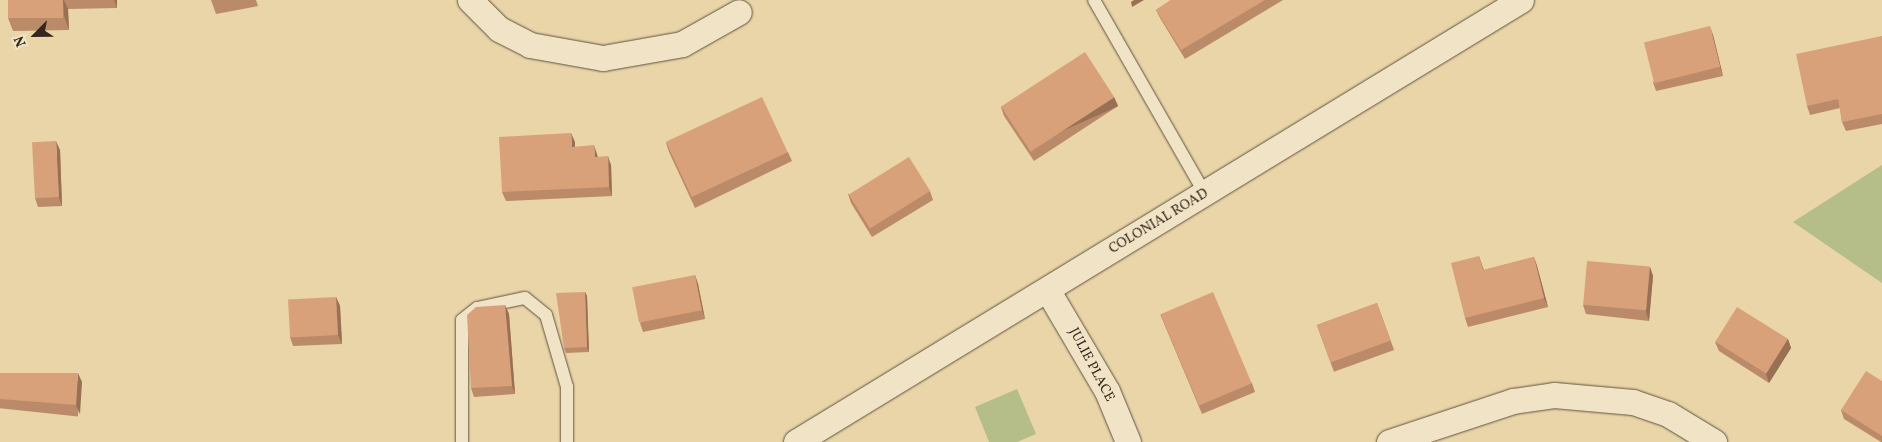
<!DOCTYPE html>
<html>
<head>
<meta charset="utf-8">
<style>
	body { margin:0 }
	#map { position:relative; width:1882px; height:442px; overflow:hidden; background:#e9d5a8; font-family:Vollkorn,serif }
	div>[style] { position:absolute }
	.green>* { inset:0; background:#b5bd89 }
	.roads { filter:drop-shadow(0 0 1px #625240) drop-shadow(0 0 1px #625240) }
	.service>* { height:12px; margin:-6px; padding:0 6px; transform-origin:6px; border-radius:6px; background:#f1e4c6 }
	.minor>* { height:25px; margin:-12.5px; padding:0 12.5px; transform-origin:12.5px; border-radius:12.5px; background:#f1e4c6 }
	.wall>* { inset:0; background:#bb8a69; transform-origin:0 0 }
	.shaded-wall>* { inset:0; background:#987155; transform-origin:0 0 }
	.building>* { inset:0; background:#d9a17a; transform-origin:0 0 }
	span { translate:-50% -50%; white-space:nowrap; text-align:center; line-height:1.15; -webkit-text-stroke:4px #f1e4c6; paint-order:stroke }
	.street-label { font-size:14px; color:#35271d }
	.north { position:absolute; left:10px; top:10px; width:50px; height:50px; -webkit-text-stroke:4px #f1e4c6; paint-order:stroke; rotate:247deg; font-size:14px; font-weight:700; line-height:20px; text-align:center; color:#35271d }
	.north::after { content:''; display:block; margin:auto; width:18px; height:22px; background:#35271d; clip-path:polygon(50% 0,100% 100%,50% 72%,0 100%) }
</style>
</head>
<body>
<div id="map">
	<div class="green">
		<div style="clip-path:polygon(1882px 165px,1882px 283px,1793px 222px)"></div>
		<div style="clip-path:polygon(1017px 389px,1036px 434px,1017px 442px,989px 442px,975px 407px)"></div>
	</div>
	<div class="roads">
		<div class="service">
			<div style="left:1094px;top:0;width:224px;rotate:60.2deg"></div>
			<div style="left:462px;top:442px;width:122px;rotate:-90deg"></div>
			<div style="left:462px;top:320px;width:19px;rotate:-39deg"></div>
			<div style="left:477px;top:308px;width:49px;rotate:-11.8deg"></div>
			<div style="left:525px;top:298px;width:27px;rotate:39deg"></div>
			<div style="left:546px;top:315px;width:75px;rotate:73.7deg"></div>
			<div style="left:567px;top:387px;width:55px;rotate:90deg"></div>
		</div>
		<div class="minor">
			<div style="left:470px;top:0;width:41px;rotate:45deg"></div>
			<div style="left:499px;top:29px;width:35px;rotate:27deg"></div>
			<div style="left:530px;top:45px;width:74px;rotate:10.1deg"></div>
			<div style="left:603px;top:58px;width:80px;rotate:-10deg"></div>
			<div style="left:682px;top:44px;width:65px;rotate:-29.3deg"></div>
			<div style="left:1048px;top:291px;width:116px;rotate:59.5deg"></div>
			<div style="left:1107px;top:391px;width:55px;rotate:67.6deg"></div>
			<div style="left:796px;top:442px;width:849px;rotate:-31.37deg"></div>
			<div style="left:1389px;top:442px;width:131px;rotate:-18.3deg"></div>
			<div style="left:1513px;top:401px;width:41px;rotate:-8.3deg"></div>
			<div style="left:1554px;top:395px;width:79px;rotate:5.1deg"></div>
			<div style="left:1633px;top:402px;width:37px;rotate:19deg"></div>
			<div style="left:1668px;top:414px;width:54px;rotate:31.3deg"></div>
		</div>
	</div>
	<div class="wall">
		<div style="clip-path:polygon(8px 0,117px 0,117px 8px,68px 9px,69px 30px,13px 31px,8px 18px)"></div>
		<div style="clip-path:polygon(211px 0,256px 0,258px 6px,216px 14px)"></div>
		<div style="clip-path:polygon(1171px 0,1283px 0,1185px 59px,1160px 18px,1156px 10px)"></div>
		<div style="clip-path:polygon(1713px 35px,1723px 76px,1656px 91px,1653px 82px)"></div>
		<div style="clip-path:polygon(1882px 36px,1882px 124px,1846px 131px,1842px 122px,1840px 108px,1810px 115px,1807px 106px)"></div>
		<div style="clip-path:polygon(1114px 97px,1118px 106px,1034px 161px,1004px 116px,1001px 107px)"></div>
		<div style="clip-path:polygon(575px 142px,575px 147px,597px 154px,598px 157px,611px 165px,612px 196px,506px 201px,502px 192px)"></div>
		<div style="clip-path:polygon(666px 143px,788px 152px,792px 161px,695px 208px,669px 152px)"></div>
		<div style="clip-path:polygon(60px 150px,62px 206px,38px 207px,35px 198px)"></div>
		<div style="clip-path:polygon(930px 191px,933px 200px,872px 237px,851px 203px,848px 194px)"></div>
		<div style="clip-path:polygon(1479px 256px,1484px 270px,1534px 257px,1537px 266px,1548px 307px,1468px 327px,1465px 318px)"></div>
		<div style="clip-path:polygon(1650px 267px,1653px 276px,1649px 321px,1586px 314px,1583px 305px)"></div>
		<div style="clip-path:polygon(695px 275px,698px 284px,705px 319px,643px 332px,640px 323px)"></div>
		<div style="clip-path:polygon(585px 292px,587px 296px,589px 352px,566px 353px,564px 348px)"></div>
		<div style="clip-path:polygon(336px 297px,340px 306px,342px 344px,293px 346px,290px 337px)"></div>
		<div style="left:1377px;top:303px;width:50px;height:64px;rotate:70deg"></div>
		<div style="clip-path:polygon(505px 305px,509px 314px,515px 394px,474px 397px,471px 388px)"></div>
		<div style="clip-path:polygon(1160px 314px,1252px 383px,1255px 392px,1202px 414px)"></div>
		<div style="clip-path:polygon(1788px 339px,1791px 348px,1769px 383px,1719px 351px,1715px 342px)"></div>
		<div style="left:0;top:373px;width:82px;height:35px;rotate:6deg"></div>
		<div style="clip-path:polygon(1882px 381px,1882px 442px,1881px 442px,1844px 419px,1841px 410px)"></div>
	</div>
	<div class="shaded-wall">
		<div style="clip-path:polygon(63px 0,64px 0,68px 9px,69px 30px,64px 16px)"></div>
		<div style="clip-path:polygon(114px 0,117px 0,117px 8px)"></div>
		<div style="clip-path:polygon(1134px 0,1144px 0,1132px 7px,1131px 2px)"></div>
		<div style="clip-path:polygon(1710px 26px,1713px 35px,1723px 76px,1720px 67px)"></div>
		<div style="left:1114px;top:97px;width:10px;height:100px;rotate:66deg"></div>
		<div style="clip-path:polygon(571px 133px,575px 142px,575px 156px,572px 147px)"></div>
		<div style="clip-path:polygon(56px 141px,60px 150px,62px 206px,59px 197px)"></div>
		<div style="clip-path:polygon(594px 145px,597px 154px,598px 166px,595px 157px)"></div>
		<div style="clip-path:polygon(608px 156px,611px 165px,612px 196px,609px 187px)"></div>
		<div style="clip-path:polygon(1534px 257px,1537px 266px,1548px 307px,1544px 298px)"></div>
		<div style="clip-path:polygon(1650px 267px,1653px 276px,1649px 321px,1646px 312px)"></div>
		<div style="clip-path:polygon(695px 275px,698px 284px,705px 319px,702px 310px)"></div>
		<div style="clip-path:polygon(585px 292px,587px 296px,589px 352px,587px 347px)"></div>
		<div style="clip-path:polygon(336px 297px,340px 306px,342px 344px,338px 335px)"></div>
		<div style="clip-path:polygon(505px 305px,509px 314px,515px 394px,512px 386px)"></div>
		<div style="clip-path:polygon(1788px 339px,1791px 348px,1769px 383px,1766px 374px)"></div>
		<div style="clip-path:polygon(78px 373px,82px 382px,80px 414px,76px 405px)"></div>
	</div>
	<div class="building">
		<div style="left:8px;top:0;width:55px;height:18px"></div>
		<div style="clip-path:polygon(1171px 0,1265px 0,1181px 50px,1156px 10px)"></div>
		<div style="left:1710px;top:26px;width:42px;height:68px;rotate:76deg"></div>
		<div style="clip-path:polygon(1882px 36px,1882px 114px,1842px 122px,1838px 99px,1807px 106px,1796px 54px)"></div>
		<div style="left:1085px;top:52px;width:54px;height:100px;rotate:57deg"></div>
		<div style="left:762px;top:97px;width:61px;height:106px;rotate:65deg"></div>
		<div style="clip-path:polygon(571px 133px,572px 147px,594px 145px,595px 157px,608px 156px,609px 187px,502px 192px,499px 137px)"></div>
		<div style="left:56px;top:141px;width:56px;height:24px;rotate:87deg"></div>
		<div style="left:909px;top:157px;width:40px;height:71px;rotate:58deg"></div>
		<div style="clip-path:polygon(1479px 256px,1483px 270px,1534px 257px,1544px 298px,1465px 318px,1451px 263px)"></div>
		<div style="left:1587px;top:261px;width:63px;height:44px;rotate:5deg"></div>
		<div style="left:695px;top:275px;width:36px;height:64px;rotate:79deg"></div>
		<div style="clip-path:polygon(585px 292px,587px 347px,564px 348px,556px 293px)"></div>
		<div style="left:1213px;top:292px;width:99px;height:57px;rotate:67deg"></div>
		<div style="left:336px;top:297px;width:38px;height:48px;rotate:87deg"></div>
		<div style="left:1377px;top:303px;width:40px;height:64px;rotate:70deg"></div>
		<div style="clip-path:polygon(505px 305px,512px 386px,471px 388px,467px 315px,476px 307px)"></div>
		<div style="left:1737px;top:307px;width:60px;height:41px;rotate:32deg"></div>
		<div style="clip-path:polygon(1866px 371px,1882px 381px,1882px 436px,1841px 410px)"></div>
		<div style="clip-path:polygon(0 373px,78px 373px,76px 405px,0 399px)"></div>
	</div>
	<div class="street-label">
		<span style="left:1159px;top:222px;rotate:-31deg">COLONIAL ROAD</span>
		<span style="left:1091px;top:365px;rotate:62deg">JULIE PLACE</span>
	</div>
	<div class="north">N</div>
</div>
</body>
</html>
